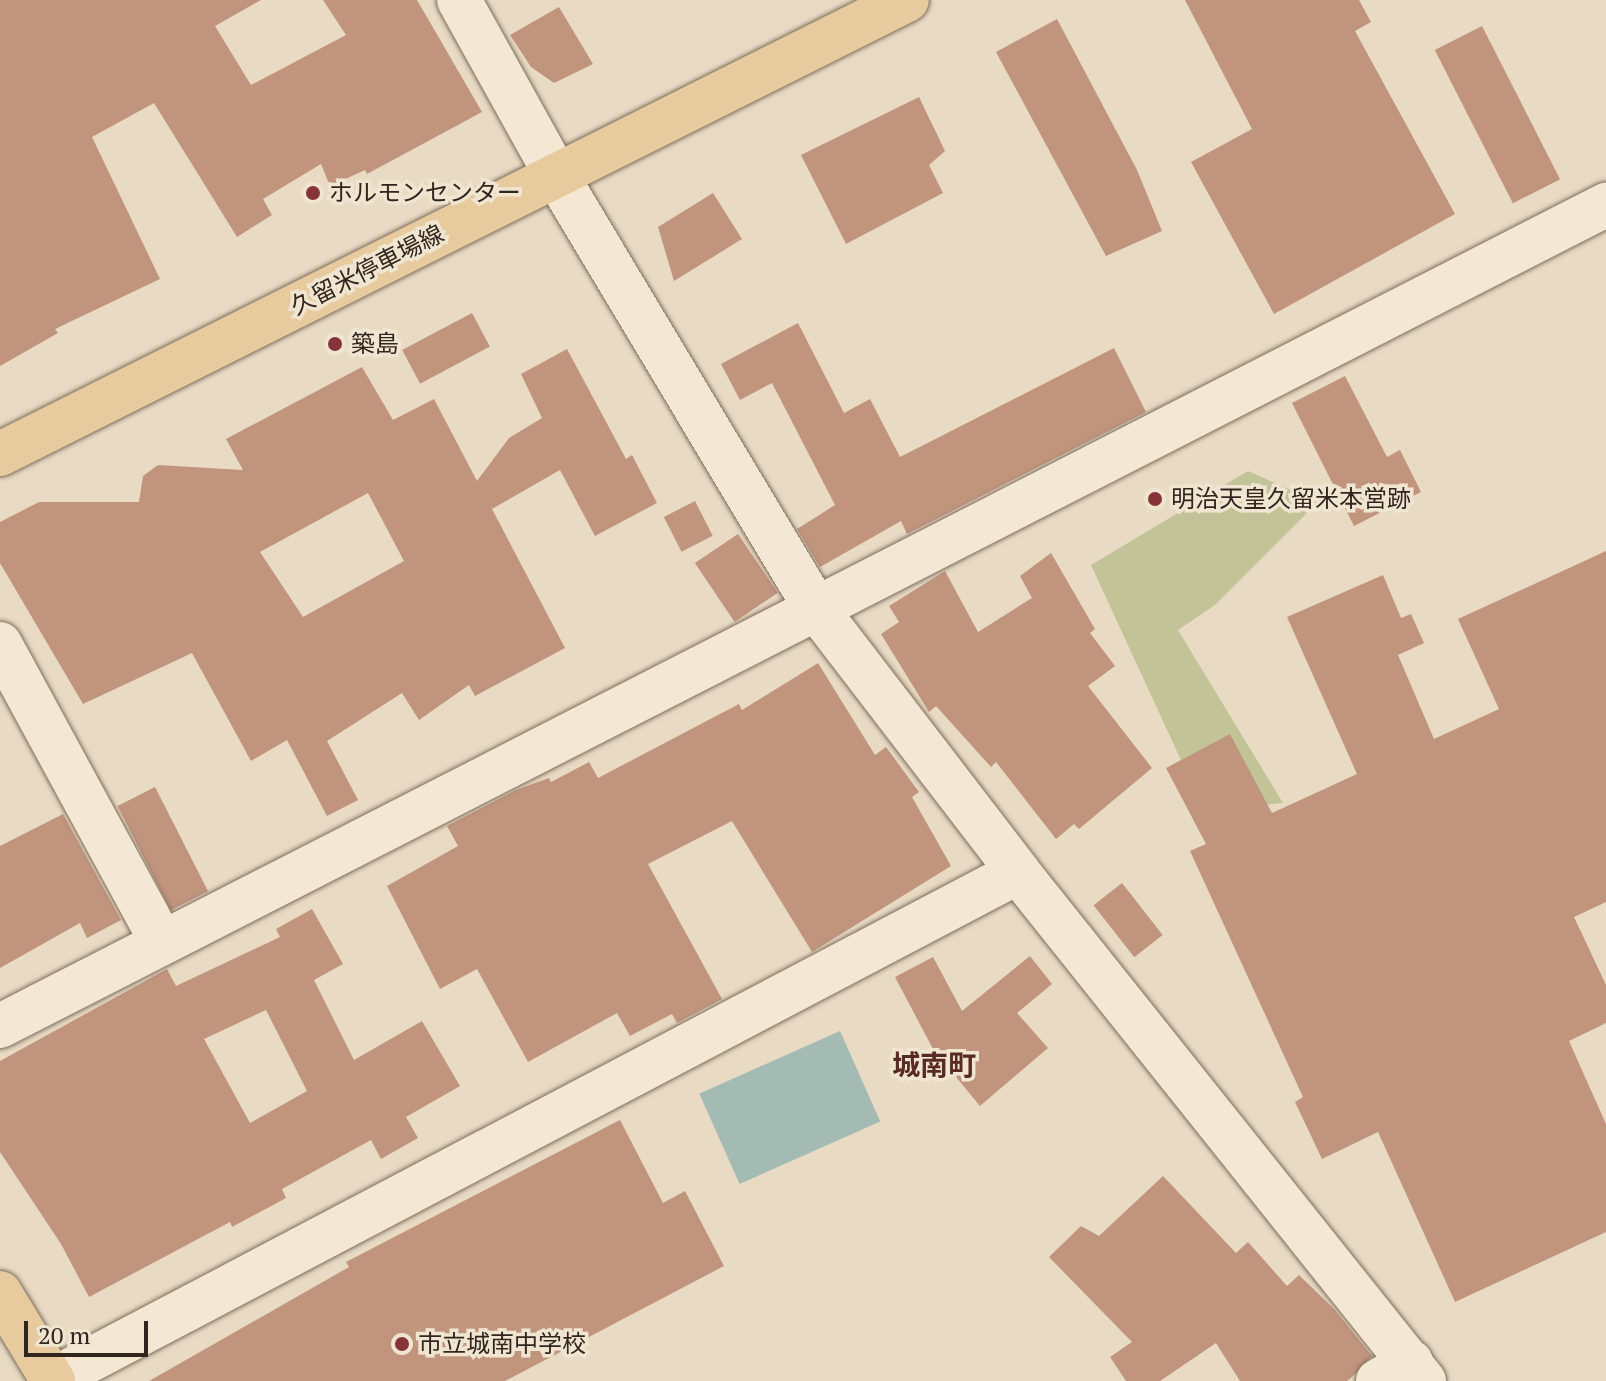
<!DOCTYPE html>
<html>
<head>
<meta charset="utf-8">
<style>
	body { margin:0 }
	#map { position:relative; width:1606px; height:1381px; overflow:hidden; background:#e8dac3; font-family:"PT Serif","Noto Sans JP",serif }
	div>[style] { position:absolute }
	.green>* { inset:0; background:#c2c498 }
	.water>* { inset:0; background:#a4bbb3; transform-origin:0 0 }
	.building>* { inset:0; background:#c1957d; transform-origin:0 0 }
	.roads { filter:drop-shadow(0 0 2px #7f6c5c) drop-shadow(0 0 2px #7f6c5c) }
	.street>* { height:44px; margin:-22px; padding:0 22px; transform-origin:22px; border-radius:22px; background:#f4e8d4 }
	.secondary>* { height:44px; margin:-22px; padding:0 22px; transform-origin:22px; border-radius:22px; background:#f4e8d4 }
	.primary>* { height:44px; margin:-22px; padding:0 22px; transform-origin:22px; border-radius:22px; background:#e7cb9e }
	.dots>* { width:22px; height:22px; translate:-50% -50%; box-sizing:border-box; border:4px solid #f0e5d1; border-radius:50% }
	span { translate:-50% -50%; white-space:nowrap; text-align:center; line-height:1.15; -webkit-text-stroke:7px #f0e5d1; paint-order:stroke }
	.poi-label { font-size:24px; color:#31261e }
	.left { translate:0 -50%; text-align:left }
	.street-label { font-size:24px; color:#31261e }
	.quarter-label { font-size:28px; color:#582a23; font-weight:700 }
	.scale { position:absolute; left:24px; top:1321px; width:124px; height:36px; box-sizing:border-box; border:4px solid #31261e; border-top:0; padding-left:10px; font-size:24px; line-height:28px; white-space:nowrap; color:#31261e; -webkit-text-stroke:6px #f0e5d1; paint-order:stroke }
</style>
</head>
<body>
<div id="map">
	<div class="green">
		<div style="clip-path:polygon(1248px 471px,1318px 502px,1215px 605px,1178px 630px,1283px 803px,1204px 810px,1091px 565px)"></div>
	</div>
	<div class="water">
		<div style="left:840px;top:1031px;width:99px;height:154px;rotate:66deg"></div>
	</div>
	<div class="building">
		<div style="clip-path:polygon(0 0,261px 0,215px 26px,251px 85px,346px 35px,323px 0,417px 0,482px 112px,367px 174px,365px 170px,330px 186px,321px 164px,263px 199px,272px 215px,237px 237px,154px 103px,92px 137px,160px 279px,55px 329px,58px 333px,0 366px)"></div>
		<div style="clip-path:polygon(1185px 0,1359px 0,1371px 22px,1355px 31px,1455px 214px,1274px 314px,1191px 162px,1252px 129px)"></div>
		<div style="clip-path:polygon(559px 7px,593px 64px,554px 83px,531px 67px,510px 35px)"></div>
		<div style="clip-path:polygon(1057px 19px,1137px 170px,1162px 231px,1106px 256px,996px 52px)"></div>
		<div style="left:1482px;top:26px;width:172px;height:53px;rotate:63deg"></div>
		<div style="clip-path:polygon(919px 97px,945px 151px,929px 165px,943px 193px,846px 244px,801px 155px)"></div>
		<div style="clip-path:polygon(713px 193px,742px 239px,674px 281px,658px 227px)"></div>
		<div style="left:472px;top:313px;width:38px;height:79px;rotate:62deg"></div>
		<div style="clip-path:polygon(798px 323px,844px 413px,870px 399px,900px 457px,1114px 348px,1146px 412px,907px 534px,901px 521px,820px 567px,797px 529px,835px 505px,772px 383px,740px 400px,721px 364px)"></div>
		<div style="clip-path:polygon(evenodd,567px 349px,626px 459px,632px 455px,657px 503px,595px 536px,560px 470px,492px 509px,565px 648px,475px 696px,469px 685px,419px 720px,402px 693px,327px 741px,358px 800px,327px 816px,287px 740px,251px 761px,192px 653px,83px 704px,0 563px,0 522px,39px 502px,139px 502px,143px 476px,158px 465px,243px 470px,226px 439px,362px 367px,393px 420px,434px 399px,477px 481px,509px 438px,542px 418px,521px 374px,567px 349px,368px 493px,404px 561px,303px 617px,260px 552px,368px 493px)"></div>
		<div style="clip-path:polygon(1345px 376px,1387px 457px,1400px 450px,1421px 492px,1354px 526px,1292px 403px)"></div>
		<div style="left:695px;top:501px;width:39px;height:35px;rotate:63deg"></div>
		<div style="left:738px;top:534px;width:71px;height:52px;rotate:56deg"></div>
		<div style="clip-path:polygon(1606px 551px,1606px 902px,1574px 917px,1606px 985px,1606px 1023px,1569px 1041px,1606px 1124px,1606px 1232px,1455px 1302px,1378px 1132px,1322px 1159px,1295px 1102px,1303px 1097px,1190px 851px,1206px 844px,1166px 768px,1230px 734px,1272px 813px,1357px 774px,1287px 617px,1383px 575px,1401px 618px,1411px 614px,1424px 643px,1398px 655px,1434px 739px,1499px 709px,1458px 619px)"></div>
		<div style="clip-path:polygon(1051px 553px,1095px 629px,1090px 633px,1115px 666px,1088px 686px,1152px 768px,1079px 829px,1074px 824px,1056px 839px,996px 762px,991px 767px,936px 706px,929px 712px,881px 634px,899px 622px,889px 606px,945px 571px,978px 632px,1032px 598px,1020px 576px)"></div>
		<div style="clip-path:polygon(818px 663px,875px 755px,886px 747px,919px 792px,912px 797px,951px 866px,812px 952px,732px 821px,648px 864px,722px 999px,677px 1023px,672px 1014px,630px 1036px,617px 1013px,528px 1062px,477px 969px,440px 989px,387px 886px,458px 846px,447px 826px,516px 790px,549px 778px,551px 782px,589px 762px,598px 778px,739px 704px,742px 710px)"></div>
		<div style="left:155px;top:787px;width:117px;height:42px;rotate:63deg"></div>
		<div style="clip-path:polygon(63px 814px,121px 920px,87px 938px,80px 923px,0 968px,0 846px)"></div>
		<div style="left:1122px;top:883px;width:66px;height:36px;rotate:52deg"></div>
		<div style="clip-path:polygon(evenodd,312px 909px,343px 964px,314px 980px,354px 1060px,422px 1021px,460px 1086px,406px 1117px,418px 1138px,381px 1159px,371px 1140px,282px 1189px,286px 1198px,232px 1227px,230px 1222px,89px 1297px,61px 1244px,0 1152px,0 1061px,167px 969px,176px 986px,280px 937px,276px 929px,312px 909px,266px 1010px,307px 1091px,250px 1123px,204px 1039px,266px 1010px)"></div>
		<div style="clip-path:polygon(1030px 956px,1052px 984px,1017px 1013px,1048px 1048px,980px 1106px,933px 1049px,895px 977px,933px 957px,962px 1011px)"></div>
		<div style="clip-path:polygon(620px 1120px,663px 1203px,685px 1191px,724px 1266px,505px 1381px,149px 1381px,349px 1267px,346px 1262px)"></div>
		<div style="clip-path:polygon(1163px 1176px,1236px 1253px,1248px 1242px,1287px 1286px,1299px 1275px,1334px 1309px,1372px 1356px,1354px 1375px,1347px 1381px,1240px 1381px,1216px 1343px,1160px 1381px,1126px 1381px,1110px 1357px,1132px 1342px,1049px 1257px,1081px 1226px,1099px 1236px)"></div>
	</div>
	<div class="roads">
		<div class="street">
			<div style="left:459px;top:0;width:200px;rotate:61deg"></div>
			<div style="left:556px;top:175px;width:504px;rotate:59.06deg"></div>
			<div style="left:815px;top:607px;width:334px;rotate:52.5deg"></div>
			<div style="left:1018px;top:872px;width:651px;rotate:51.42deg"></div>
			<div style="left:0;top:644px;width:338px;rotate:61.5deg"></div>
			<div style="left:52px;top:1380px;width:1091px;rotate:-27.74deg"></div>
			<div style="left:1378px;top:1381px;width:38px;rotate:-30deg"></div>
		</div>
		<div class="secondary">
			<div style="left:0;top:1026px;width:1804px;rotate:-27.08deg"></div>
		</div>
		<div class="primary">
			<div style="left:0;top:454px;width:1014px;rotate:-26.59deg"></div>
			<div style="left:0;top:1293px;width:103px;rotate:58.9deg"></div>
		</div>
	</div>
	<div class="dots">
		<div style="left:313px;top:193px;background:#87333a"></div>
		<div style="left:335px;top:344px;background:#87333a"></div>
		<div style="left:1155px;top:499px;background:#87333a"></div>
		<div style="left:402px;top:1344px;background:#87333a"></div>
	</div>
	<div class="poi-label">
		<span class="left" style="left:329px;top:193px">ホルモンセンター</span>
		<span class="left" style="left:351px;top:344px">築島</span>
		<span class="left" style="left:1171px;top:499px">明治天皇久留米本営跡</span>
		<span class="left" style="left:418px;top:1344px">市立城南中学校</span>
	</div>
	<div class="street-label">
		<span style="left:367px;top:270px;rotate:-27deg">久留米停車場線</span>
	</div>
	<div class="quarter-label">
		<span style="left:934px;top:1065px">城南町</span>
	</div>
	<div class="scale">20 m</div>
</div>
</body>
</html>
